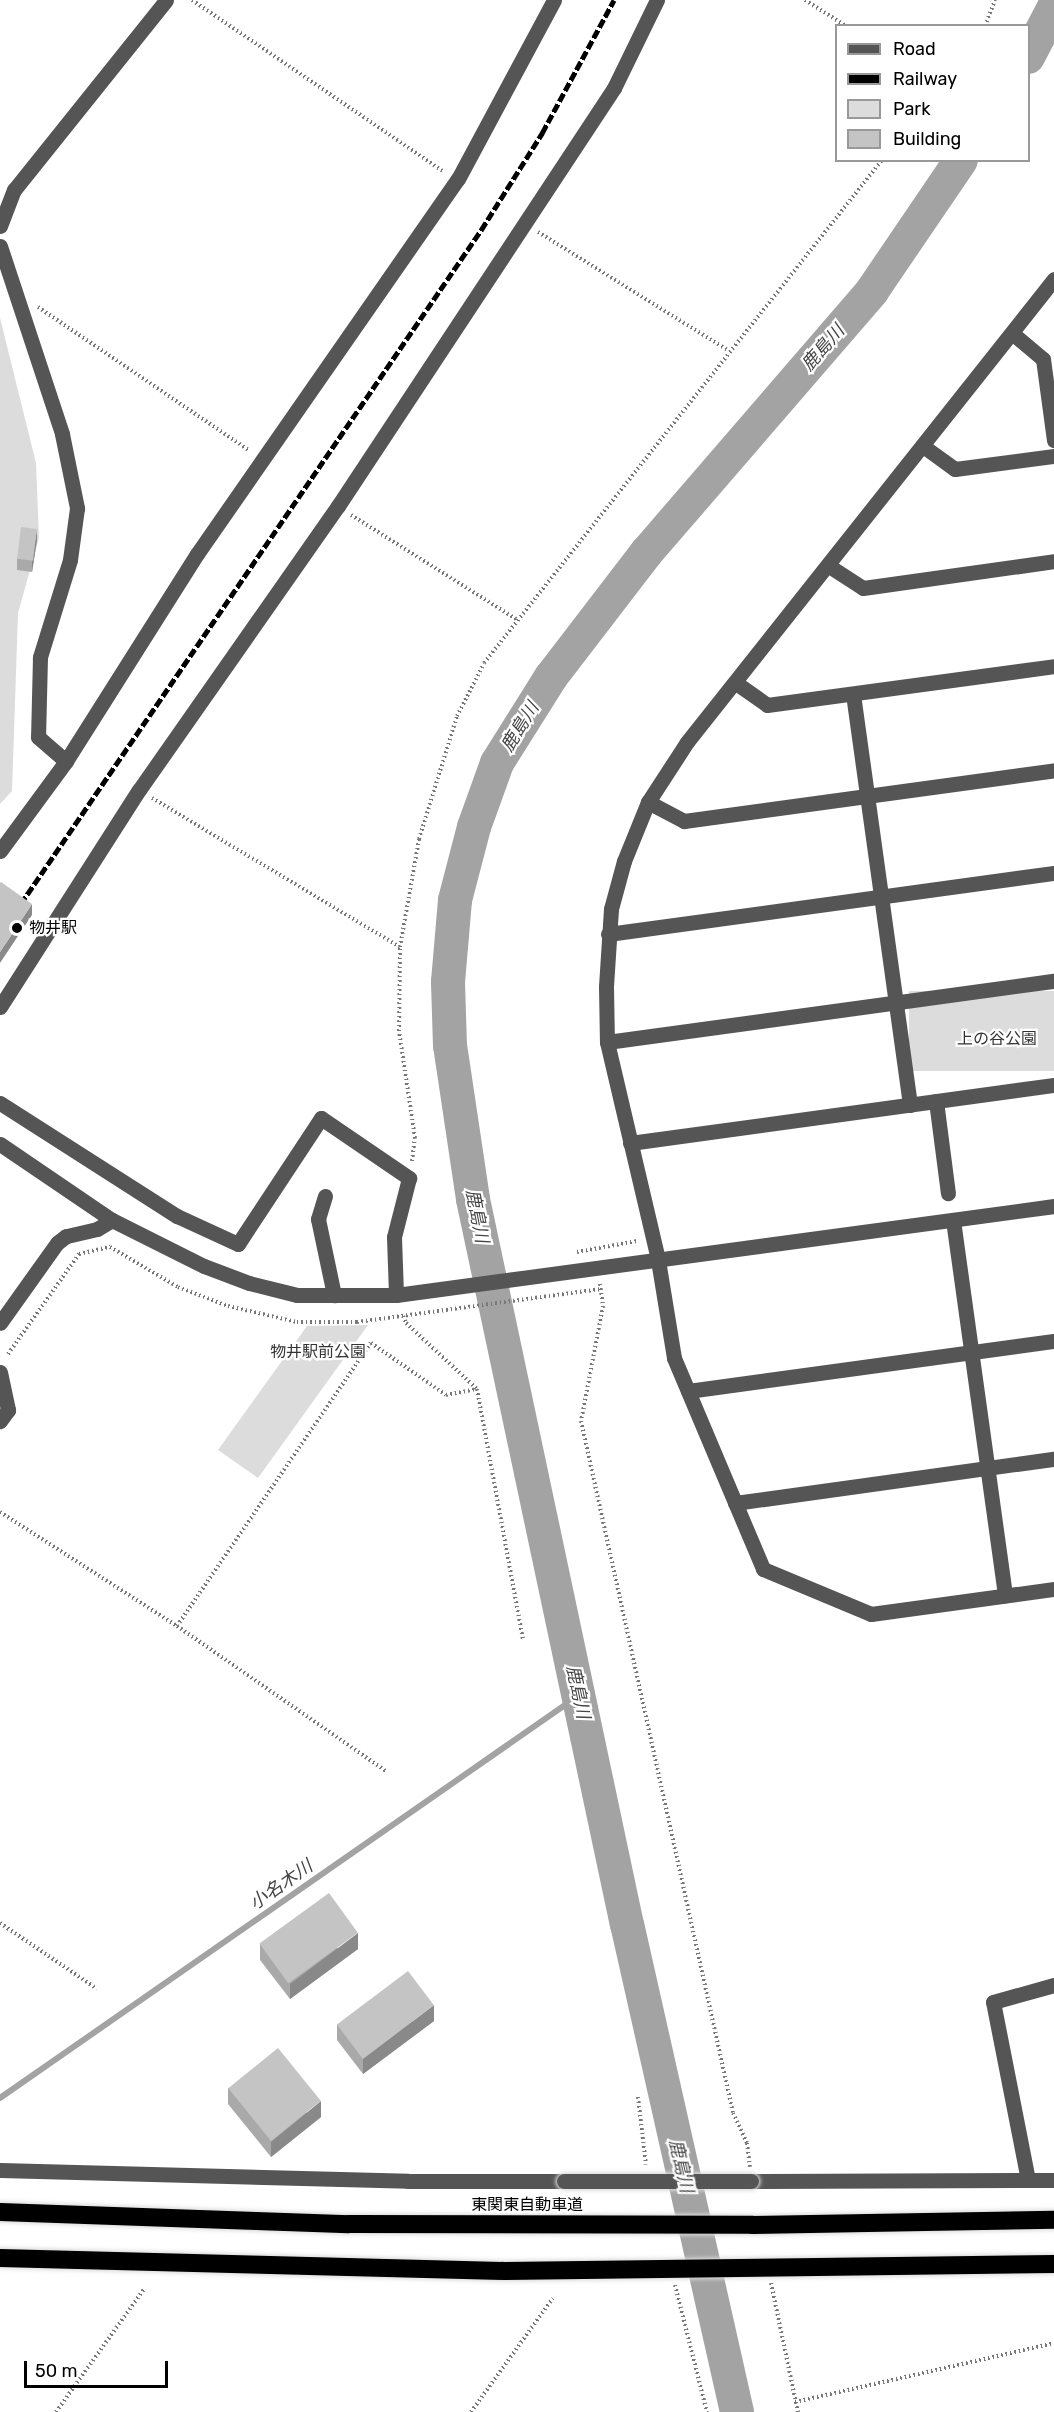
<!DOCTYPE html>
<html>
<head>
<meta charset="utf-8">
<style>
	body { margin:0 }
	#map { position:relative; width:1054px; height:2412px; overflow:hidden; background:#fff; font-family:Rubik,"Noto Sans JP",sans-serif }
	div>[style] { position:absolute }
	.green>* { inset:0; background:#dcdcdc; transform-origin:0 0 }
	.stream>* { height:6px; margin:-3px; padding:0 3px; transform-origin:3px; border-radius:3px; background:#a3a3a3 }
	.river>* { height:34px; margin:-17px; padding:0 17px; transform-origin:17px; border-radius:17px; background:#a3a3a3 }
	.path>* { height:4px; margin-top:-2px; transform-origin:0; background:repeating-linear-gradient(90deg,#777 0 1.5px,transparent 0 4.5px) }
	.minor>* { height:15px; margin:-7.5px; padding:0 7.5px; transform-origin:7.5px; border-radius:7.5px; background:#555 }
	.rail>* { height:4.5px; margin-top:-2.25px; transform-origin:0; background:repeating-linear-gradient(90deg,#000 0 9px,transparent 0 12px) }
	.bridges { filter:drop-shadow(0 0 2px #dbdbdb) drop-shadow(0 0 2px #dbdbdb) }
	.minor-bridge>* { height:15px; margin:-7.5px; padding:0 7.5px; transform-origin:7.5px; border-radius:7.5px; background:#555 }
	.highway-bridge>* { height:18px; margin:-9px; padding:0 9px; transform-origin:9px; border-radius:9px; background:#000 }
	.wall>* { inset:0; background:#a9a9a9 }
	.shaded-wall>* { inset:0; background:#898989 }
	.building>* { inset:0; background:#c4c4c4; transform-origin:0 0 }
	.dots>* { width:16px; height:16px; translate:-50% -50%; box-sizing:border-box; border:3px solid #fff; border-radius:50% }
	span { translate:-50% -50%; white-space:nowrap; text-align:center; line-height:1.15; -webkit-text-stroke:4.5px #fff; paint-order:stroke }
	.poi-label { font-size:16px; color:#000 }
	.left { translate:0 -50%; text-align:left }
	.park-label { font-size:16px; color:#333 }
	.street-label { font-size:16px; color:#000 }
	.water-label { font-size:18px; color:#444; font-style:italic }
	.legend { position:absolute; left:835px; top:24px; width:195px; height:138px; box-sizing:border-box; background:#fff; border:2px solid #999; margin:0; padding:8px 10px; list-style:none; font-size:18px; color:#000 }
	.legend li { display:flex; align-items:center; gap:12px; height:30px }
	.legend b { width:30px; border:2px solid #999 }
	.scale { position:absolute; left:24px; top:2361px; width:144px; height:27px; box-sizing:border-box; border:3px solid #000; border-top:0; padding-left:8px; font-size:18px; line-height:21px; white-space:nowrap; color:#000; -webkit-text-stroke:4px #fff; paint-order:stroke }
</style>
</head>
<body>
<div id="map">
	<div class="green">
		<div style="clip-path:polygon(0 318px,36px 463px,39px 538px,18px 613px,12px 791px,0 804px)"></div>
		<div style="left:1054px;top:991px;width:80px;height:145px;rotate:90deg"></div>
		<div style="clip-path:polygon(368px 1325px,258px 1478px,218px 1450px,307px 1326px)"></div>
	</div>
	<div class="stream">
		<div style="left:0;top:2098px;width:704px;rotate:-34.82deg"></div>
	</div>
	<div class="river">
		<div style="left:1028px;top:57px;width:56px;rotate:-62.5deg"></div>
		<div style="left:737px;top:2412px;width:499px;rotate:-102.7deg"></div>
		<div style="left:627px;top:1925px;width:742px;rotate:-101.98deg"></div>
		<div style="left:473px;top:1199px;width:155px;rotate:-98.5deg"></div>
		<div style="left:450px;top:1046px;width:64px;rotate:-91.8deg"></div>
		<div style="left:448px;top:982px;width:82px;rotate:-85.1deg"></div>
		<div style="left:455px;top:900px;width:75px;rotate:-75.4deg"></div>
		<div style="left:474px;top:827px;width:68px;rotate:-70.2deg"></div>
		<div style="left:497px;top:763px;width:102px;rotate:-57.9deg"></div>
		<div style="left:551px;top:677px;width:158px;rotate:-52.5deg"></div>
		<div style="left:647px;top:552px;width:345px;rotate:-49.2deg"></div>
		<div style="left:872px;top:291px;width:158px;rotate:-55.8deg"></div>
	</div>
	<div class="path">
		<div style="left:192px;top:0;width:304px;rotate:34.3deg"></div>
		<div style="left:805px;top:0;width:49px;rotate:32.4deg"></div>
		<div style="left:985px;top:26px;width:28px;rotate:-69deg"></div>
		<div style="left:538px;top:232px;width:225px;rotate:31.9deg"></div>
		<div style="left:38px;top:307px;width:256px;rotate:34.2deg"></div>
		<div style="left:351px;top:515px;width:197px;rotate:32.2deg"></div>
		<div style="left:152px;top:798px;width:289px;rotate:31deg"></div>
		<div style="left:412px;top:1161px;width:23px;rotate:-83deg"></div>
		<div style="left:415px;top:1138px;width:108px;rotate:-98.5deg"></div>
		<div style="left:399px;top:1031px;width:84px;rotate:-89.3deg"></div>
		<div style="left:400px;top:947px;width:110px;rotate:-80deg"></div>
		<div style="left:419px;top:839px;width:129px;rotate:-72.8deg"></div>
		<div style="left:457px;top:716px;width:59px;rotate:-63deg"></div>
		<div style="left:484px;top:663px;width:641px;rotate:-51.65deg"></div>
		<div style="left:577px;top:1252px;width:61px;rotate:-10.4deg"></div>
		<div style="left:600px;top:1284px;width:22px;rotate:82deg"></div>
		<div style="left:603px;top:1306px;width:117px;rotate:100.8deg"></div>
		<div style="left:581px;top:1421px;width:708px;rotate:77.61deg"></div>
		<div style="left:733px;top:2113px;width:33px;rotate:65deg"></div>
		<div style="left:747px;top:2143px;width:24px;rotate:83deg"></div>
		<div style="left:403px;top:1316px;width:8px;rotate:67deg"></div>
		<div style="left:406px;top:1323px;width:97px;rotate:42.9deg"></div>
		<div style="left:477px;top:1389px;width:254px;rotate:79.6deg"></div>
		<div style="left:8px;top:1354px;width:123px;rotate:-54.6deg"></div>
		<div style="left:79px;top:1254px;width:32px;rotate:-13deg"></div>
		<div style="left:110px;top:1247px;width:79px;rotate:30.5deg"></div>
		<div style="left:178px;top:1287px;width:53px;rotate:20.8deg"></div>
		<div style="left:228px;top:1306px;width:71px;rotate:13.1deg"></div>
		<div style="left:297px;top:1322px;width:60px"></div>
		<div style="left:357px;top:1322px;width:246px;rotate:-7.7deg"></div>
		<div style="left:0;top:1512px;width:211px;rotate:32.8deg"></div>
		<div style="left:177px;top:1626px;width:254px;rotate:34.8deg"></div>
		<div style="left:177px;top:1626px;width:343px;rotate:-55.6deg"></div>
		<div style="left:371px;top:1343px;width:91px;rotate:34.7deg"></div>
		<div style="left:446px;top:1395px;width:32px;rotate:-11deg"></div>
		<div style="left:0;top:1923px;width:117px;rotate:34.2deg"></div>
		<div style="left:638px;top:2097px;width:68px;rotate:83.3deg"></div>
		<div style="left:771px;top:2283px;width:132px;rotate:78.2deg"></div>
		<div style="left:675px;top:2285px;width:131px;rotate:75.9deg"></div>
		<div style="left:795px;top:2402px;width:266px;rotate:-12.8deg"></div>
		<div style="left:56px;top:2412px;width:151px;rotate:-54.4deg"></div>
		<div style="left:471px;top:2412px;width:140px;rotate:-54.3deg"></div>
	</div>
	<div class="minor">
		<div style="left:0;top:226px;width:39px;rotate:-69deg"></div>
		<div style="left:14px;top:190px;width:243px;rotate:-51.3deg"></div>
		<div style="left:0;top:246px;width:198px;rotate:71.7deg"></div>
		<div style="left:62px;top:434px;width:76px;rotate:78.5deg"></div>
		<div style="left:77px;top:508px;width:52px;rotate:97.7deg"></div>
		<div style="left:70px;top:560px;width:102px;rotate:107.2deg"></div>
		<div style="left:40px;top:657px;width:80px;rotate:91.4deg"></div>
		<div style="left:38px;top:737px;width:37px;rotate:41deg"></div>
		<div style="left:1054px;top:279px;width:591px;rotate:128.4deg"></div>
		<div style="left:687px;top:742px;width:72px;rotate:123deg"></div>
		<div style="left:648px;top:802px;width:64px;rotate:112.1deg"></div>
		<div style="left:624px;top:861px;width:50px;rotate:105.2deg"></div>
		<div style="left:611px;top:909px;width:78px;rotate:93.7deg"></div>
		<div style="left:606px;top:987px;width:55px;rotate:89deg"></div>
		<div style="left:607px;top:1042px;width:224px;rotate:76.8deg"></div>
		<div style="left:658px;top:1260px;width:99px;rotate:80.7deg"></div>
		<div style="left:674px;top:1358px;width:229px;rotate:67.1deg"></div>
		<div style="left:763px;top:1569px;width:117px;rotate:22.6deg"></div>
		<div style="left:871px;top:1614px;width:185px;rotate:-7.8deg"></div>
		<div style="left:1012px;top:333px;width:40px;rotate:40deg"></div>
		<div style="left:1043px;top:359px;width:82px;rotate:82.3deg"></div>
		<div style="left:923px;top:446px;width:39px;rotate:36deg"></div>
		<div style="left:955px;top:469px;width:100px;rotate:-7.5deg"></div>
		<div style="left:829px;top:566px;width:40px;rotate:32.9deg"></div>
		<div style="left:863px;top:588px;width:193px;rotate:-8deg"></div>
		<div style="left:736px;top:683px;width:38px;rotate:35deg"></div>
		<div style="left:767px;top:705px;width:290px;rotate:-7.7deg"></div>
		<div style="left:853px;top:694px;width:415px;rotate:82.1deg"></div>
		<div style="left:648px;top:802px;width:41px;rotate:27.8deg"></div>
		<div style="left:684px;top:821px;width:373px;rotate:-7.8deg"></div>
		<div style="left:0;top:851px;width:112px;rotate:-53.7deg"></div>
		<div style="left:66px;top:761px;width:245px;rotate:-57.7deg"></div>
		<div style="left:197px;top:554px;width:457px;rotate:-55.2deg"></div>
		<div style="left:458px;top:179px;width:203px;rotate:-61.8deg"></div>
		<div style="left:608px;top:934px;width:450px;rotate:-7.8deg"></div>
		<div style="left:0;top:1007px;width:258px;rotate:-57.4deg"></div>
		<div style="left:139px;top:790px;width:347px;rotate:-55deg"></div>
		<div style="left:338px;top:506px;width:501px;rotate:-56.56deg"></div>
		<div style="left:614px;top:88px;width:98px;rotate:-64deg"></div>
		<div style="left:607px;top:1042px;width:451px;rotate:-7.8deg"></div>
		<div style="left:936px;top:1101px;width:93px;rotate:82.6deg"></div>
		<div style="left:0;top:1103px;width:210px;rotate:32.6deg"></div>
		<div style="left:177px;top:1216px;width:67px;rotate:24.7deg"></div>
		<div style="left:238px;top:1244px;width:151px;rotate:-56.6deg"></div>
		<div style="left:321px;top:1118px;width:107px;rotate:34.3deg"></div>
		<div style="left:409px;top:1178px;width:61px;rotate:104.3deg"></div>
		<div style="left:394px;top:1237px;width:58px;rotate:88deg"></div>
		<div style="left:630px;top:1143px;width:428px;rotate:-7.8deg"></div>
		<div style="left:0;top:1144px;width:135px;rotate:34.2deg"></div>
		<div style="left:112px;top:1220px;width:17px;rotate:149deg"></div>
		<div style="left:97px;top:1229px;width:32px;rotate:167deg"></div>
		<div style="left:66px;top:1236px;width:11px;rotate:142deg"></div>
		<div style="left:57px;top:1243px;width:98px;rotate:125.5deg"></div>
		<div style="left:325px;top:1196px;width:24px;rotate:107deg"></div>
		<div style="left:318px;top:1219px;width:78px;rotate:78.1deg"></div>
		<div style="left:112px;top:1220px;width:103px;rotate:26.6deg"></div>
		<div style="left:204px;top:1266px;width:48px;rotate:20.7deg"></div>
		<div style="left:249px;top:1283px;width:49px;rotate:14deg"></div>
		<div style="left:297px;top:1295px;width:99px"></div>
		<div style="left:396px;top:1295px;width:664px;rotate:-7.7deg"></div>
		<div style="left:953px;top:1220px;width:379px;rotate:82.1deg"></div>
		<div style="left:0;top:1372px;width:39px;rotate:78deg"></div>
		<div style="left:8px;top:1410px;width:14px;rotate:126deg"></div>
		<div style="left:688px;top:1391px;width:369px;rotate:-7.8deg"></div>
		<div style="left:735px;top:1503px;width:322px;rotate:-7.9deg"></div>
		<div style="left:0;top:2170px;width:408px;rotate:1.5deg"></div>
		<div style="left:408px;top:2181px;width:156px"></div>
		<div style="left:1028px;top:2180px;width:181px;rotate:-101.1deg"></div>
		<div style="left:993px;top:2002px;width:63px;rotate:-15.6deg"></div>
		<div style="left:751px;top:2181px;width:303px;rotate:-0.2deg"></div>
	</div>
	<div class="rail">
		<div style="left:0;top:934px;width:853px;rotate:-55.66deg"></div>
		<div style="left:481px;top:230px;width:115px;rotate:-57.8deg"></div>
		<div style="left:542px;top:133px;width:151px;rotate:-61.6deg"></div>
	</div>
	<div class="bridges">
		<div class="minor-bridge">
			<div style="left:564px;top:2181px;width:187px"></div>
		</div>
		<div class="highway-bridge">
			<div style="left:0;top:2212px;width:349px;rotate:2deg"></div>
			<div style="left:349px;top:2224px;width:404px;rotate:0.1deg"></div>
			<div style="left:753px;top:2225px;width:301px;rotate:-1deg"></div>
			<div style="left:0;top:2258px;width:505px;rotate:1.47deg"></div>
			<div style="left:505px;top:2271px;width:549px;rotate:-0.73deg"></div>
		</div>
	</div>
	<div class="wall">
		<div style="clip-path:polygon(37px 540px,32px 572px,17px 570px,17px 559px)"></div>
		<div style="clip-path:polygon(260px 1944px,358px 1949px,290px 1999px,260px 1960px)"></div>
		<div style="clip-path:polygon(434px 2021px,363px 2074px,337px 2040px,337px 2024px)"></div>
		<div style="clip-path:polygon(228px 2088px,321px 2117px,271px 2157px,228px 2104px)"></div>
	</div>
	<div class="shaded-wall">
		<div style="clip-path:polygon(37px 529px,37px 540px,32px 572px,32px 561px)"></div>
		<div style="clip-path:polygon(32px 904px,32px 915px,0 963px,0 952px)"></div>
		<div style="clip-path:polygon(358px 1933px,358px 1949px,290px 1999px,290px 1984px)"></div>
		<div style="clip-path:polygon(434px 2005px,434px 2021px,363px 2074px,363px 2059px)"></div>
		<div style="clip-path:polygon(321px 2101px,321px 2117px,271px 2157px,271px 2142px)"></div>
	</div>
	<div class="building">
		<div style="left:21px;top:527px;width:16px;height:32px;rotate:7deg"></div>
		<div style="clip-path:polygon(1px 882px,32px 904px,0 952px,0 883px)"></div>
		<div style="left:329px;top:1893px;width:49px;height:86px;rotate:54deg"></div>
		<div style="left:408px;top:1971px;width:43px;height:89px;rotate:53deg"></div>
		<div style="left:278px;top:2048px;width:68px;height:64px;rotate:51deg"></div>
	</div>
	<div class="dots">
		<div style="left:17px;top:928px;background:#000"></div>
	</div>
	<div class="poi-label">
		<span class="left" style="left:29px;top:928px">物井駅</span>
	</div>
	<div class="park-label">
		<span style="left:997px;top:1039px">上の谷公園</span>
		<span style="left:318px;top:1352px">物井駅前公園</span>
	</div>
	<div class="street-label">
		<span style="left:527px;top:2205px">東関東自動車道</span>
	</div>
	<div class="water-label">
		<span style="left:823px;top:348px;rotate:-49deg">鹿島川</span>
		<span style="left:520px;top:727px;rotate:-58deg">鹿島川</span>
		<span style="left:477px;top:1216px;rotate:79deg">鹿島川</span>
		<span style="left:578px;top:1692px;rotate:78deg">鹿島川</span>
		<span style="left:281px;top:1885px;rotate:-35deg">小名木川</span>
		<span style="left:681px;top:2166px;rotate:77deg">鹿島川</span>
	</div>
	<ul class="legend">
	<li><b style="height:8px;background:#555"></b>Road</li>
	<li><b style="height:8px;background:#000"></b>Railway</li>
	<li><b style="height:16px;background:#dcdcdc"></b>Park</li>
	<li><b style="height:16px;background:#c4c4c4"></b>Building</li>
	</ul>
	<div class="scale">50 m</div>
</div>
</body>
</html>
